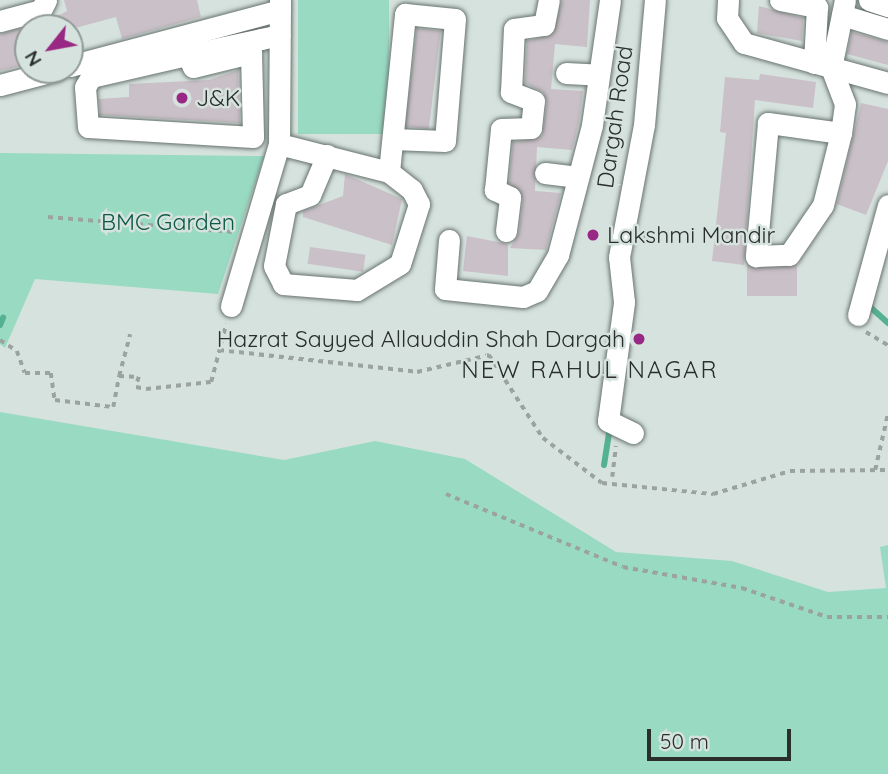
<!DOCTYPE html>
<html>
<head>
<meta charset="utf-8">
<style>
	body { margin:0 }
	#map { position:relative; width:888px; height:774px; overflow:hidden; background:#d6e2dd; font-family:Quicksand,sans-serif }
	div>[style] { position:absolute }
	.green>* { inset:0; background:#99dac2; transform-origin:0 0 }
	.stream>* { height:6px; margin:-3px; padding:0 3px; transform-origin:3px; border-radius:3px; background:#54b193 }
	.building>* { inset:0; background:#cac0c7; transform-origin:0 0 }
	.path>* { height:3.5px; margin-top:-1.75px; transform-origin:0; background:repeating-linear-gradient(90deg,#9aa3a0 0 5px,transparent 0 10px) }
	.roads { filter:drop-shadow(0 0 2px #68736f) drop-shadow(0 0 2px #68736f) }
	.minor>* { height:21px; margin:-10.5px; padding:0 10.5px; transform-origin:10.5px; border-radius:10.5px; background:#fff }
	.dots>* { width:19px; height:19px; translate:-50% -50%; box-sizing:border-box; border:4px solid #d6e2dd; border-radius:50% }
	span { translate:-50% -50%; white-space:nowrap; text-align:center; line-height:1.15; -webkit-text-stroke:5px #d6e2dd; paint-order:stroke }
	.poi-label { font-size:23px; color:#2a2f2d }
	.left { translate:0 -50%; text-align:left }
	.right { translate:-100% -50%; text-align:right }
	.street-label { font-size:23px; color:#2a2f2d }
	.park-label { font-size:23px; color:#0d5945 }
	.neighbourhood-label { font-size:24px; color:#2a2f2d; letter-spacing:2px }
	.north { position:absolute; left:14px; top:14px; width:70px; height:70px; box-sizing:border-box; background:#d6e2dd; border:2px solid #919a97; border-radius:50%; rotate:239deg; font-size:19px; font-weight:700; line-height:28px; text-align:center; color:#2a2f2d }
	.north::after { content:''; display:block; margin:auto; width:24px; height:32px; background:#992784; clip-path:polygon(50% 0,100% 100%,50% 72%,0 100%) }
	.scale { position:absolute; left:647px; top:729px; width:144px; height:32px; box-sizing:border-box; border:4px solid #2a2f2d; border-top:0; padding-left:9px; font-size:21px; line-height:24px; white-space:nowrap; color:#2a2f2d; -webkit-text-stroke:5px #d6e2dd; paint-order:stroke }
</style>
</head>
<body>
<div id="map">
	<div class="green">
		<div style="left:298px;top:0;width:91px;height:134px"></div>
		<div style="clip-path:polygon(0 153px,264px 156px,218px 294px,35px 279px,5px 348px,0 344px)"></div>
		<div style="clip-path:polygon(0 412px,284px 460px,375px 441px,465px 459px,616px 552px,732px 561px,828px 592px,886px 588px,880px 547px,888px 545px,888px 774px,0 774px)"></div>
	</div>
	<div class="stream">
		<div style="left:868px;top:305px;width:27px;rotate:42deg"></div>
		<div style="left:0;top:325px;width:8px;rotate:-67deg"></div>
		<div style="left:604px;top:465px;width:39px;rotate:-81deg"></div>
	</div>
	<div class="building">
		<div style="clip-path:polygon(64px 0,197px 0,201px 17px,122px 39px,116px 17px,75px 28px,28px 28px,28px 64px,0 71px,0 34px,49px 20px,67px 11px)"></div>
		<div style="clip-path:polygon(562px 0,590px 0,587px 47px,555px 44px,551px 89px,583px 91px,579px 122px,572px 150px,537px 147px,535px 191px,561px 193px,546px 250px,510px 248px,519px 233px,523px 199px,509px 182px,513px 142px,542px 136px,547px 102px,543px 92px,525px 83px,527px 41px,553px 34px)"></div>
		<div style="clip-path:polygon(759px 6px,803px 18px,802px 41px,757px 33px)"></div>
		<div style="left:417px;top:28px;width:24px;height:99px;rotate:7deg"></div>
		<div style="clip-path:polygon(852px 32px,888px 42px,888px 65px,847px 54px)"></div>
		<div style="clip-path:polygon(238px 70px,240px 123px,100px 115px,99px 99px,129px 97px,129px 84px,209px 80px)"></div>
		<div style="clip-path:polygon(760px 74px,816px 82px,813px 108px,755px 100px,744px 265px,712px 261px,726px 133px,720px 132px,725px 77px,759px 80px)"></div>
		<div style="clip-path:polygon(861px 103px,888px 109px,888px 161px,866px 215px,837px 204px)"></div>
		<div style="clip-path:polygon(345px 174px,402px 199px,392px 245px,303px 217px,303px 211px,343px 196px)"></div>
		<div style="clip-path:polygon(467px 236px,508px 244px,508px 276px,463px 271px)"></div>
		<div style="left:310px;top:247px;width:56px;height:17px;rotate:8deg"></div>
		<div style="left:747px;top:265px;width:50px;height:31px"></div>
	</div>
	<div class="path">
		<div style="left:48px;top:217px;width:187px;rotate:4.6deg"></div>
		<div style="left:642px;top:237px;width:19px;rotate:3deg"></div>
		<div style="left:866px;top:332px;width:26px;rotate:31deg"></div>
		<div style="left:0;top:340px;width:20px;rotate:33deg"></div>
		<div style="left:17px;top:351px;width:23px;rotate:70deg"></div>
		<div style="left:25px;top:373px;width:26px"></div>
		<div style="left:51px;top:373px;width:27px;rotate:82deg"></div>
		<div style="left:55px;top:400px;width:58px;rotate:6.9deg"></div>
		<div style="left:113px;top:407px;width:32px;rotate:-79deg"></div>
		<div style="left:119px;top:376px;width:20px;rotate:3deg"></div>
		<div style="left:139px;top:377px;width:10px;rotate:107deg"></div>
		<div style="left:136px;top:387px;width:10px;rotate:11deg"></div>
		<div style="left:146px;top:389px;width:65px;rotate:-6.1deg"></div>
		<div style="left:211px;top:382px;width:60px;rotate:-75.5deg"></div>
		<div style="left:219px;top:350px;width:199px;rotate:6.3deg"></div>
		<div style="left:417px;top:372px;width:74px;rotate:-13.3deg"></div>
		<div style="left:489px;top:355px;width:99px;rotate:57deg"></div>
		<div style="left:543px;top:438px;width:74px;rotate:37.3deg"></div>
		<div style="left:602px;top:483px;width:112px;rotate:5.7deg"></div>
		<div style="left:713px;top:494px;width:80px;rotate:-16.6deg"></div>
		<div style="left:790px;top:471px;width:98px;rotate:-0.6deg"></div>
		<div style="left:119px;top:376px;width:43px;rotate:-75.3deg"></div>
		<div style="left:875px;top:470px;width:58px;rotate:-77.2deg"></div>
		<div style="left:612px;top:477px;width:31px;rotate:-83deg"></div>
		<div style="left:446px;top:494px;width:191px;rotate:22.4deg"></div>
		<div style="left:623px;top:567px;width:121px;rotate:10deg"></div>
		<div style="left:742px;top:588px;width:90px;rotate:18.8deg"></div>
		<div style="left:827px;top:617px;width:61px"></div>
	</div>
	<div class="roads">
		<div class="minor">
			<div style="left:728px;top:0;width:18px;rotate:93deg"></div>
			<div style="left:727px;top:18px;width:30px;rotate:56deg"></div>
			<div style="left:744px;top:43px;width:149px;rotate:15.5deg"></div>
			<div style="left:780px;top:0;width:38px;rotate:11deg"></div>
			<div style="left:817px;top:7px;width:56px;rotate:93.1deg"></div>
			<div style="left:869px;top:0;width:20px;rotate:18deg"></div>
			<div style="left:842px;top:15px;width:48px;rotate:16.9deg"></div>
			<div style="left:0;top:21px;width:42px;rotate:-15deg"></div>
			<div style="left:41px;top:10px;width:11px;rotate:-63deg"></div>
			<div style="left:187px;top:55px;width:13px;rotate:63deg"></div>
			<div style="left:193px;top:67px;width:60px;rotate:-13.6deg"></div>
			<div style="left:251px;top:53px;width:84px;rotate:88.6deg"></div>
			<div style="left:253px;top:137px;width:165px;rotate:-176.5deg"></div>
			<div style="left:88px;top:127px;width:40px;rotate:-94.3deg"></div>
			<div style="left:85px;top:87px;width:12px;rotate:-59deg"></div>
			<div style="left:91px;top:77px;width:98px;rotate:-12.9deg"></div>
			<div style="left:187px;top:55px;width:76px;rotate:-12.2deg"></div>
			<div style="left:261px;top:39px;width:19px;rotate:-12deg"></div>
			<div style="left:70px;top:66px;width:217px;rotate:-14.9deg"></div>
			<div style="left:566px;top:73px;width:33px;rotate:3deg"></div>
			<div style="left:0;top:85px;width:59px;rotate:-14.7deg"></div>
			<div style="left:841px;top:133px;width:74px;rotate:-172.2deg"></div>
			<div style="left:768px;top:123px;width:134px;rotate:95.2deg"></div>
			<div style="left:756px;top:256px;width:33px;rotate:-2deg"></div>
			<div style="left:789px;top:255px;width:60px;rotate:-55.8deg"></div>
			<div style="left:823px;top:205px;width:74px;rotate:-76deg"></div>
			<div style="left:841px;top:133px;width:29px;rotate:-82deg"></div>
			<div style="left:845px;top:104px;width:39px;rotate:-111deg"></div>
			<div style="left:831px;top:68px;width:69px;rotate:-78.4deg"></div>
			<div style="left:279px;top:144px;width:114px;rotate:14.3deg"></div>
			<div style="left:389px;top:172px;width:159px;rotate:-84.2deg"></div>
			<div style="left:405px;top:14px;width:50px;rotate:5.7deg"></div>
			<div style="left:455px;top:19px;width:122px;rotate:94.7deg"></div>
			<div style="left:445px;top:141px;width:52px;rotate:-177.8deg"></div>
			<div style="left:327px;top:155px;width:43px;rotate:113deg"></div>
			<div style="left:310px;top:195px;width:26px;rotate:159deg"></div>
			<div style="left:286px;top:204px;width:63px;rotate:101deg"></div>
			<div style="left:274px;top:266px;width:20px;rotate:63deg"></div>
			<div style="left:283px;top:284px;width:74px;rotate:4.6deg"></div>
			<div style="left:357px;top:290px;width:50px;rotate:-31.2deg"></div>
			<div style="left:400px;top:264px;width:63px;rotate:-72.4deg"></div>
			<div style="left:419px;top:204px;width:16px;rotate:-117deg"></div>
			<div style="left:412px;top:190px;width:29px;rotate:-142deg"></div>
			<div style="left:545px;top:173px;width:33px;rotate:7deg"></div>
			<div style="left:506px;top:231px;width:34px;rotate:-83deg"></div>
			<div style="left:510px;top:197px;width:17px;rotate:-155deg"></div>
			<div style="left:495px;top:190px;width:61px;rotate:-84.4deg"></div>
			<div style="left:501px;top:129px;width:30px;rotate:-2deg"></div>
			<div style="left:531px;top:128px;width:27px;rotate:-84deg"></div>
			<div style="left:534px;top:101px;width:25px;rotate:-159deg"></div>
			<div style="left:511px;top:92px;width:63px;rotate:-87.3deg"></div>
			<div style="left:514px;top:29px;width:30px;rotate:-8deg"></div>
			<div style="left:544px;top:25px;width:25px;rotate:-79deg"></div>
			<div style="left:449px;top:240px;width:49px;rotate:94.7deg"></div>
			<div style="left:445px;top:289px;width:78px;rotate:5.9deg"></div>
			<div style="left:523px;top:297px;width:15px;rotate:-23deg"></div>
			<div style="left:537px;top:291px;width:42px;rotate:-59.7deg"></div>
			<div style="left:558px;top:255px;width:134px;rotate:-75.3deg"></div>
			<div style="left:592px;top:125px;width:126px;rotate:-81.8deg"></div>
			<div style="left:231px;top:306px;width:169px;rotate:-73.5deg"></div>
			<div style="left:279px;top:144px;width:144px;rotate:-89.6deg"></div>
			<div style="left:858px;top:315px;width:114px;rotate:-74.7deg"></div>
			<div style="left:633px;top:433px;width:28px;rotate:-154deg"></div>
			<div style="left:608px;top:421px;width:120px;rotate:-82.3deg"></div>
			<div style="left:624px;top:302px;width:45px;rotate:-96.3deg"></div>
			<div style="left:619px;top:257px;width:134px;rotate:-79.3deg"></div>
			<div style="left:644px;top:125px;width:125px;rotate:-85deg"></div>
		</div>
	</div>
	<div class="dots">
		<div style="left:182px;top:98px;background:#992784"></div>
		<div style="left:593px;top:235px;background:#992784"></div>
		<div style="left:639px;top:339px;background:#992784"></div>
	</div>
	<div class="poi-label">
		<span class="left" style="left:196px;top:98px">J&amp;K</span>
		<span class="left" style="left:607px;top:235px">Lakshmi Mandir</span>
		<span class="right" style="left:625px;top:339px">Hazrat Sayyed Allauddin Shah Dargah</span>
	</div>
	<div class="street-label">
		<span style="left:615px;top:117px;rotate:-82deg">Dargah Road</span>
	</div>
	<div class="park-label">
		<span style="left:168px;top:222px">BMC Garden</span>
	</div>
	<div class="neighbourhood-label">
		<span style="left:590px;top:370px">NEW RAHUL NAGAR</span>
	</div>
	<div class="north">N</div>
	<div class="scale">50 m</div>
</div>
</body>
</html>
